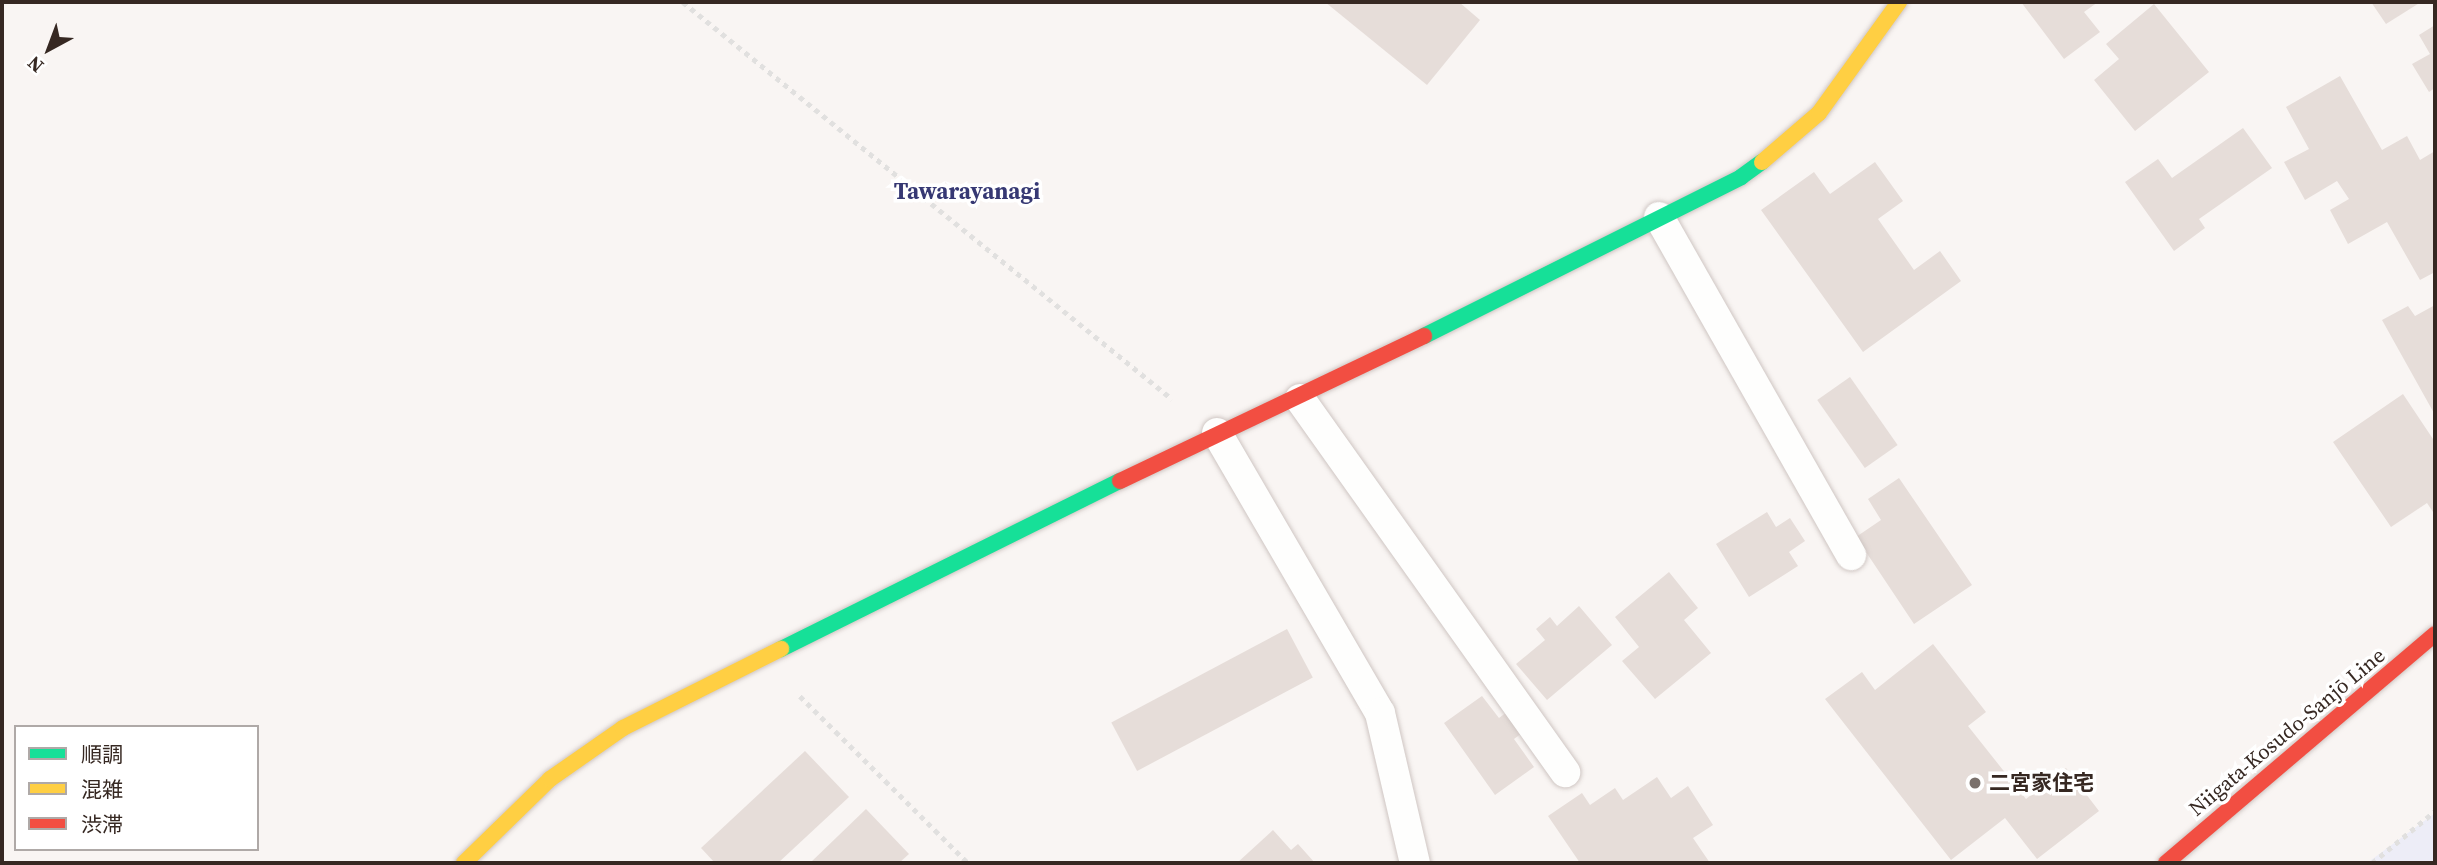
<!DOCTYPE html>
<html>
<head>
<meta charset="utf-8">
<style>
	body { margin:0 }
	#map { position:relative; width:2437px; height:865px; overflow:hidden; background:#f9f5f3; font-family:"Source Serif 4","Noto Sans JP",serif }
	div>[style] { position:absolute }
	.green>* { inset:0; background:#ededf7 }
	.building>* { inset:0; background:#e6ddd9; transform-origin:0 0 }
	.path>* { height:4.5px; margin-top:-2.25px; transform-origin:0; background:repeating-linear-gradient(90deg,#e1e0df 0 5px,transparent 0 10px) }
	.roads { filter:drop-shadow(0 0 2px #cfc6c3) drop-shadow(0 0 2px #cfc6c3) }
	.lane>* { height:30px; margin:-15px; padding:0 15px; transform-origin:15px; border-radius:15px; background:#fefefd }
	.fast>* { height:16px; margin:-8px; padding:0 8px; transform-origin:8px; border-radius:8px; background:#16e098 }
	.slow>* { height:16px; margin:-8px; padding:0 8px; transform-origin:8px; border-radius:8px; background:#ffcf43 }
	.jam>* { height:16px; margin:-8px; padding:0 8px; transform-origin:8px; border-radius:8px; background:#f24e42 }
	.dots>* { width:19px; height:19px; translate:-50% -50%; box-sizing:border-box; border:4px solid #fff; border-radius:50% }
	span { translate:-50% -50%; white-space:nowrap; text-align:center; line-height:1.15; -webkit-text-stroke:7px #fff; paint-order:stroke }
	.street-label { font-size:21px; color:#362822 }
	.poi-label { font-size:21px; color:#362822; font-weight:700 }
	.left { translate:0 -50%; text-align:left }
	.neighbourhood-label { font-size:23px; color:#363873; font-weight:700 }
	.frame { position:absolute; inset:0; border:4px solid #362822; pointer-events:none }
	.legend { position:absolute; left:14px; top:725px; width:245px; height:126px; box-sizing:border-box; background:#fff; border:2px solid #afa9a7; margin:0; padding:9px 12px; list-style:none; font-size:21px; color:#362822 }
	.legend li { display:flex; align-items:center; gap:14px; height:35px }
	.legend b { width:35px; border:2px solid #afa9a7 }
	.north { position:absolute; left:14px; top:14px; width:70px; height:70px; -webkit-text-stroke:5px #fff; paint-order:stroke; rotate:221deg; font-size:19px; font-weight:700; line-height:28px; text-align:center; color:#362822 }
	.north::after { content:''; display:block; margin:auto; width:24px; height:32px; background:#362822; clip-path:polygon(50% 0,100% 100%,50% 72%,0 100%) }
</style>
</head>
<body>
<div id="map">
	<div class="green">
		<div style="clip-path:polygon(2435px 813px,2435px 863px,2367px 863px)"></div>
	</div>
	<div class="building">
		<div style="clip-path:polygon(1325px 2px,1459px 2px,1480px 20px,1427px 85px)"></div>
		<div style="clip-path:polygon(2021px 2px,2098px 2px,2084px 12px,2100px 32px,2064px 59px)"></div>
		<div style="clip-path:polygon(2371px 2px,2421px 2px,2386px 24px)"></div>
		<div style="clip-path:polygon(2154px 4px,2209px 72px,2135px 131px,2094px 80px,2119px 59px,2106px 44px)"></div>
		<div style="clip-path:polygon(2435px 25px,2435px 88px,2429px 92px,2412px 64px,2430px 54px,2419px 35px)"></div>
		<div style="clip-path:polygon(2340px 76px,2382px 150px,2407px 136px,2420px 160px,2435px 151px,2435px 272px,2420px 280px,2387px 222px,2348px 244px,2330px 210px,2349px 199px,2337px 181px,2305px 200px,2284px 162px,2309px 149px,2286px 107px)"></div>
		<div style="clip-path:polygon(2243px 128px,2272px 168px,2199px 219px,2205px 228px,2174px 251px,2125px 182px,2158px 159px,2172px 178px)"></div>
		<div style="clip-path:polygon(1875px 162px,1903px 201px,1878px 219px,1914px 270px,1940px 251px,1961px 281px,1863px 352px,1761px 210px,1814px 172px,1830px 194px)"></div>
		<div style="clip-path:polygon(2435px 305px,2435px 415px,2382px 320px,2408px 306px,2415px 316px)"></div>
		<div style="left:1850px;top:377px;width:83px;height:40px;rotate:55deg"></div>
		<div style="clip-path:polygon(2403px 394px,2435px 442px,2435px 515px,2427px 503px,2391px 527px,2333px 442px)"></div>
		<div style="clip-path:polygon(1899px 478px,1972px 585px,1914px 624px,1856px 537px,1881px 520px,1868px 499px)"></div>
		<div style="clip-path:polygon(1767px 512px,1776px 527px,1790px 518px,1805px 541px,1789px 552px,1798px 566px,1749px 597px,1716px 544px)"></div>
		<div style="clip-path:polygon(1669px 572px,1698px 608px,1684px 620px,1711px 653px,1655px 699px,1622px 661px,1639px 647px,1615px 617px)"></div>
		<div style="clip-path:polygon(1579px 606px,1612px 645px,1547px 700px,1516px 664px,1545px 640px,1536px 629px,1550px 617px,1557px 626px)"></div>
		<div style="left:1287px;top:629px;width:55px;height:199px;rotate:62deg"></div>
		<div style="clip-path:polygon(1933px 644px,1986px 712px,1968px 726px,2026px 799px,2066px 768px,2099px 811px,2037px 859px,2005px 818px,1951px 860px,1825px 699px,1862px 672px,1875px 690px)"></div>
		<div style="clip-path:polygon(1482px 696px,1499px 718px,1507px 712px,1522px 733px,1514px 739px,1534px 767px,1495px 795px,1444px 723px)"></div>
		<div style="clip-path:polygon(805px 751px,849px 797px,778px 863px,715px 863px,701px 848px)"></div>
		<div style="clip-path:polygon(1657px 777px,1671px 798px,1688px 786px,1713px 825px,1693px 838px,1710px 863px,1580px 863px,1548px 816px,1582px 793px,1590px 805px,1615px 788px,1623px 800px)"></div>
		<div style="clip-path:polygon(866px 809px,909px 854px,899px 863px,810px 863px)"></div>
		<div style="clip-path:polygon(1273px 830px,1291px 850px,1298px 844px,1315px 863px,1237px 863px)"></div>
	</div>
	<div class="path">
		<div style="left:683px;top:2px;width:630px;rotate:39.07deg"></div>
		<div style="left:800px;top:696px;width:237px;rotate:44.8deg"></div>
		<div style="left:2372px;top:863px;width:82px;rotate:-39.5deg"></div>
	</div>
	<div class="roads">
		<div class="lane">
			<div style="left:1659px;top:217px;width:389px;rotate:60.4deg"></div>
			<div style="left:1300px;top:399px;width:458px;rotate:54.6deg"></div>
			<div style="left:1217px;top:433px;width:324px;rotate:59.8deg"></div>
			<div style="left:1380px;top:713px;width:154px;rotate:76.9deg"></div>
		</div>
		<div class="fast">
			<div style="left:1424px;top:336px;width:355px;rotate:-26.6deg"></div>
			<div style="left:1741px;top:177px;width:26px;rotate:-36deg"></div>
			<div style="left:781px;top:649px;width:378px;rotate:-26.4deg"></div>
		</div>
		<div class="slow">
			<div style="left:1762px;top:162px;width:75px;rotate:-40.7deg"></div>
			<div style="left:1819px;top:113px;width:137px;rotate:-54.2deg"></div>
			<div style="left:464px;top:863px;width:120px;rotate:-44.3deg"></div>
			<div style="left:550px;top:779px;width:89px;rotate:-34.9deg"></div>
			<div style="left:623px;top:728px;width:177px;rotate:-26.6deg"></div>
		</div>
		<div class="jam">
			<div style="left:1120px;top:481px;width:337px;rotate:-25.5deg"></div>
			<div style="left:2166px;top:863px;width:353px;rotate:-40.4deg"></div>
		</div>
	</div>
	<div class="dots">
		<div style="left:1975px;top:783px;background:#7a706b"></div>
	</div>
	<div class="street-label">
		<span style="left:2287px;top:732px;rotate:-40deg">Niigata-Kosudo-Sanjō Line</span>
	</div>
	<div class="poi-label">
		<span class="left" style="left:1989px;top:783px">二宮家住宅</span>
	</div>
	<div class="neighbourhood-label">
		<span style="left:967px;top:191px">Tawarayanagi</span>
	</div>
	<div class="frame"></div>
	<ul class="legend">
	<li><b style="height:9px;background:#16e098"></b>順調</li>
	<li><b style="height:9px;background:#ffcf43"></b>混雑</li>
	<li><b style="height:9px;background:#f24e42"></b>渋滞</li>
	</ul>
	<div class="north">N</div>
</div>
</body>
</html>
